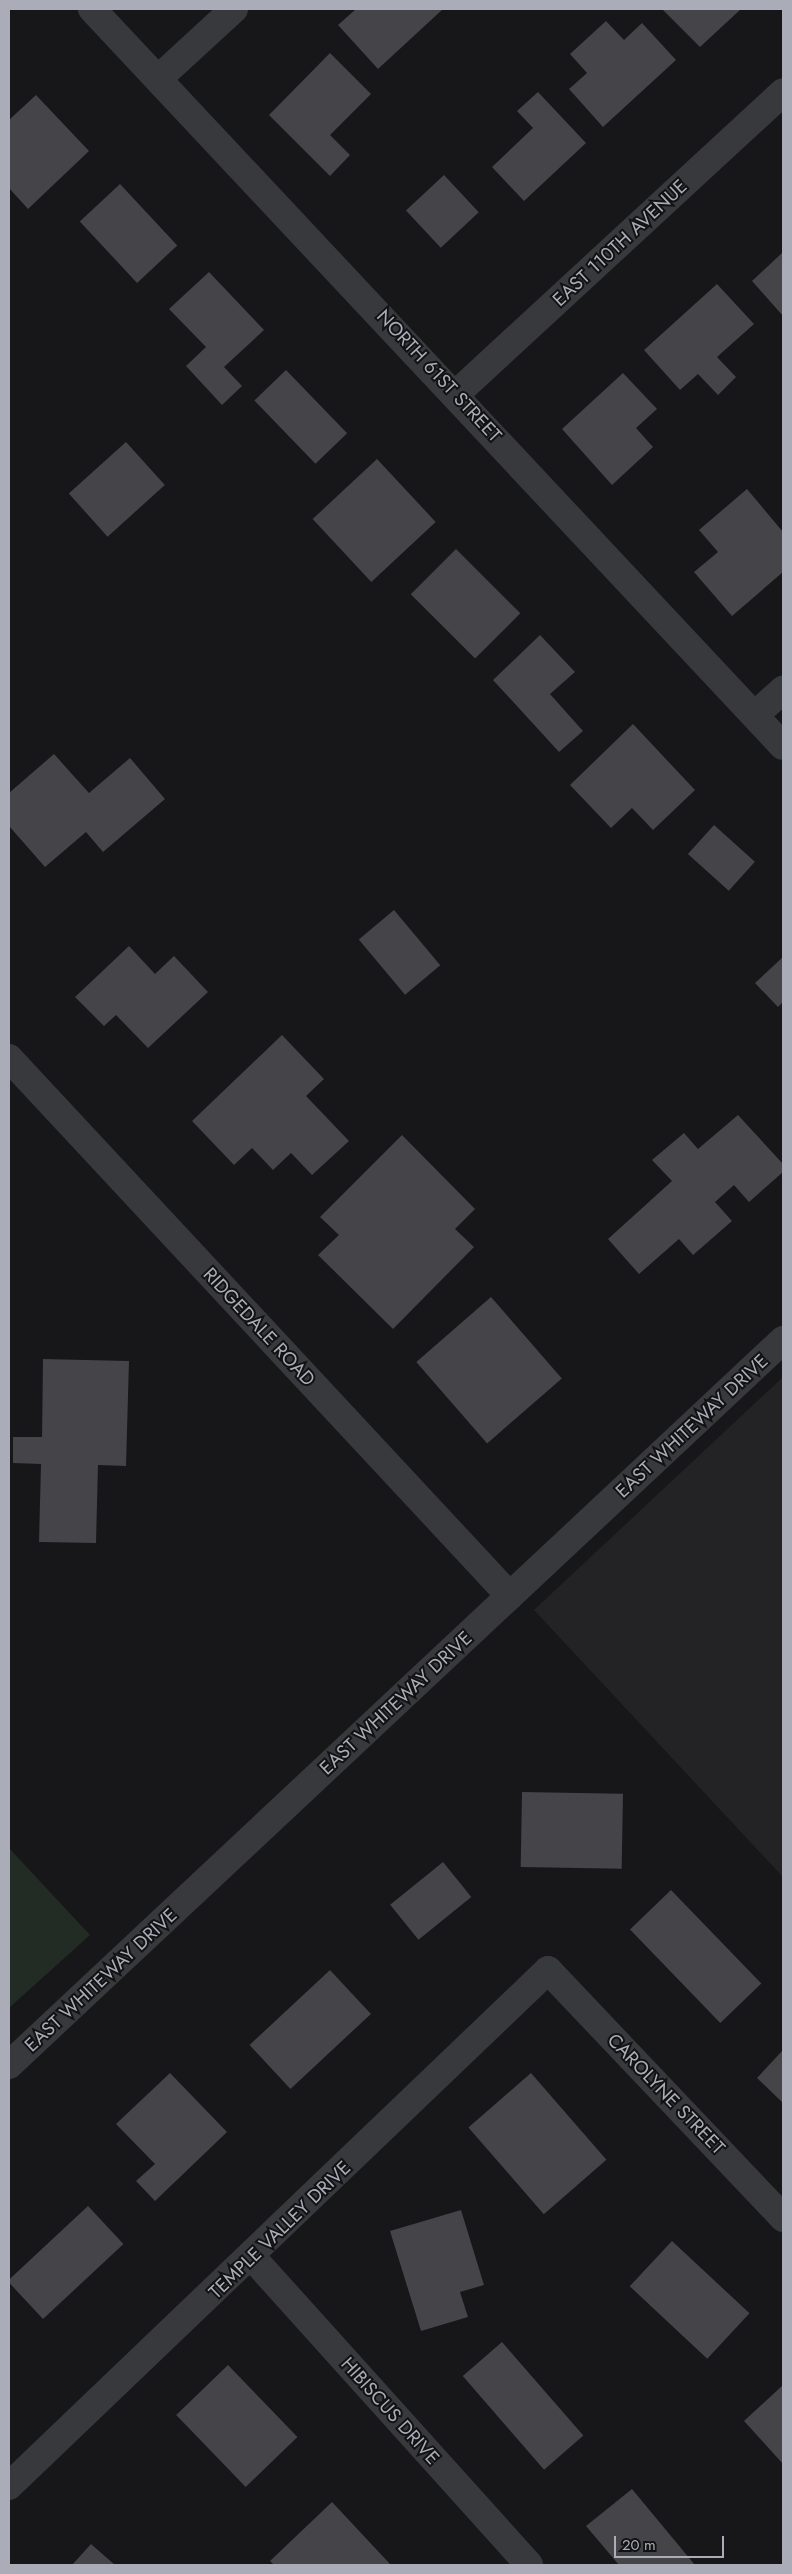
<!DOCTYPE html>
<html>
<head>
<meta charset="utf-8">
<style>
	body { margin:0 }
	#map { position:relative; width:792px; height:2574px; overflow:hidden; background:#171719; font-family:Jost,sans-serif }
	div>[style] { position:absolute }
	.built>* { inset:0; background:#232326 }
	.green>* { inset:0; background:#232b25 }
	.building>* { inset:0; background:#444449; transform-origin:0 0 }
	.minor>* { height:28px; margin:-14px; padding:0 14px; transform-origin:14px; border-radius:14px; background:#38393d }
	span { translate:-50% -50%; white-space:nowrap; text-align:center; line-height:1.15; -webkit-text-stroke:4px #121214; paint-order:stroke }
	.street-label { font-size:19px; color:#aaadb8 }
	.frame { position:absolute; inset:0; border:10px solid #aaadb8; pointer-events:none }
	.scale { position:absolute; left:614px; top:2536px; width:110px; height:22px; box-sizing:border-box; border:2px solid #aaadb8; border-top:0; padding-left:6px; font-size:15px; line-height:18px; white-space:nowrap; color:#aaadb8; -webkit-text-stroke:4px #121214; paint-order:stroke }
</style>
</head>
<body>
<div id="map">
	<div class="built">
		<div style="clip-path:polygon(783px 1377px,783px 1877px,534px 1610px)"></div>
	</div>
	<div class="green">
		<div style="clip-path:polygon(9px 1848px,90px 1935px,9px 2008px)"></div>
	</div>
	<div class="building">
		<div style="clip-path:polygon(356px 9px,443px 9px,378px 69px,338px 25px)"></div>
		<div style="clip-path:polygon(662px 9px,741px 9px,700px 47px)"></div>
		<div style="clip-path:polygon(606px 21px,624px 40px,642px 23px,676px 60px,603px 127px,569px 89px,587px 73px,570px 54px)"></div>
		<div style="clip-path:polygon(330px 53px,371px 94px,330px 135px,350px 155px,330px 176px,269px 115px)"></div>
		<div style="clip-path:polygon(538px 92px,586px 143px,524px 201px,492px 167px,533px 128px,517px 111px)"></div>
		<div style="clip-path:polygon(36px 95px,89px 151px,28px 209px,9px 188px,9px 120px)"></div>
		<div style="left:444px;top:175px;width:51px;height:52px;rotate:47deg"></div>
		<div style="left:120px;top:184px;width:84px;height:55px;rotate:47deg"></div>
		<div style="clip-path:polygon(783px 252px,783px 316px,752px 281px)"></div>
		<div style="clip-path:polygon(209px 272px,264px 330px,224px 367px,242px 386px,222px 405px,186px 366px,206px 347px,169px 309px)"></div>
		<div style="clip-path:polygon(717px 284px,754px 324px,717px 357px,736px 377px,718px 395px,698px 374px,680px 390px,644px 350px)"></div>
		<div style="left:286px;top:370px;width:88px;height:44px;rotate:46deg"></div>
		<div style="clip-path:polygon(623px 373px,657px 409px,636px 428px,653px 447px,612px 485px,562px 429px)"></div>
		<div style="left:126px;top:442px;width:58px;height:77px;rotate:48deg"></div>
		<div style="left:377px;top:459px;width:86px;height:88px;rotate:47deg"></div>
		<div style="clip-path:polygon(747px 489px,783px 532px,783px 572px,732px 616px,694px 572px,718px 552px,699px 530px)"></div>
		<div style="left:456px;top:549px;width:91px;height:64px;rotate:45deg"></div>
		<div style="clip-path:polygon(540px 635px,575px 672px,550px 694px,583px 731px,559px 752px,493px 680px)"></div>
		<div style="clip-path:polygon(633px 724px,695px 790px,653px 830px,632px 808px,611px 828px,570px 785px)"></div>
		<div style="clip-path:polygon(54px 754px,89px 793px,130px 758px,165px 799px,103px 852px,86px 832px,45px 867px,9px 826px,9px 793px)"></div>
		<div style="left:714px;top:825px;width:55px;height:39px;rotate:42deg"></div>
		<div style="left:394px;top:910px;width:72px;height:46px;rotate:50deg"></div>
		<div style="clip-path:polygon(129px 946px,155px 974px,174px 956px,208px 992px,148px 1048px,116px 1015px,104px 1026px,75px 997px)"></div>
		<div style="clip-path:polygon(783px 957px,783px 1002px,778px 1007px,755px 983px)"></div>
		<div style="clip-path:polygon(282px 1035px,324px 1079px,306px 1096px,349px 1141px,312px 1175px,291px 1153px,273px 1170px,252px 1148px,234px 1165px,192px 1121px)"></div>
		<div style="clip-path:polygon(738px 1115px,783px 1164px,783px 1172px,749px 1202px,734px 1185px,715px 1202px,732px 1221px,693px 1255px,679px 1239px,639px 1274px,608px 1239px,672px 1181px,652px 1160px,684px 1133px,698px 1149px)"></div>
		<div style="clip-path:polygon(402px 1135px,475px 1209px,455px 1229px,474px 1247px,393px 1329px,318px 1255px,339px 1235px,320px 1217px)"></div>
		<div style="left:491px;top:1297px;width:108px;height:99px;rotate:49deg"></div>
		<div style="clip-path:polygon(43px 1359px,129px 1361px,126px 1466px,98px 1465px,96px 1543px,39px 1542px,41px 1464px,13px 1463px,13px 1437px,42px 1437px)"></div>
		<div style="left:522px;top:1792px;width:101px;height:75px;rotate:1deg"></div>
		<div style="left:443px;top:1862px;width:45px;height:68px;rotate:51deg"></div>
		<div style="left:671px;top:1890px;width:130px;height:57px;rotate:46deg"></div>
		<div style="left:330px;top:1970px;width:60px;height:110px;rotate:47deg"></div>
		<div style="clip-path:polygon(783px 2050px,783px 2103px,757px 2078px)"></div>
		<div style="clip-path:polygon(170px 2073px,227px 2132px,155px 2201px,136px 2181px,155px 2164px,116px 2124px)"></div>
		<div style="left:531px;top:2073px;width:115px;height:83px;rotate:49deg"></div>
		<div style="left:88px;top:2206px;width:52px;height:110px;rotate:47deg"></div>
		<div style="clip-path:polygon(461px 2210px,484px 2285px,460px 2292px,468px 2317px,421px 2331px,390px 2231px)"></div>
		<div style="left:672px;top:2241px;width:106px;height:62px;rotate:43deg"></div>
		<div style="left:502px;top:2342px;width:124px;height:52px;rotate:49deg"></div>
		<div style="left:228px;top:2365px;width:100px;height:72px;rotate:46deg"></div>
		<div style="clip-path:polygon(783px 2385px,783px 2464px,744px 2421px)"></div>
		<div style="clip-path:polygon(632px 2489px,695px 2565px,619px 2565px,586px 2526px)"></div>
		<div style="clip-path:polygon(332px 2502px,391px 2565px,274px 2565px,270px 2561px)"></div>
		<div style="clip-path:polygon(91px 2544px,115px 2565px,72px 2565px)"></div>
	</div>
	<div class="minor">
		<div style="left:92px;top:9px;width:1010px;rotate:46.85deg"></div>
		<div style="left:159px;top:78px;width:102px;rotate:-42.6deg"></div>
		<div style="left:456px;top:394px;width:445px;rotate:-42.7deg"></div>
		<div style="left:755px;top:715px;width:38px;rotate:-42deg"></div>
		<div style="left:9px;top:1058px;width:735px;rotate:47.04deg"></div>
		<div style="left:9px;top:2065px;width:1061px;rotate:-43.13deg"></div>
		<div style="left:252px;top:2257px;width:414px;rotate:48deg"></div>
		<div style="left:9px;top:2486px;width:746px;rotate:-43.75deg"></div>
		<div style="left:548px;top:1970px;width:342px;rotate:46.5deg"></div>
	</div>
	<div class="street-label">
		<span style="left:620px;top:243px;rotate:-43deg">EAST 110TH AVENUE</span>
		<span style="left:439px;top:376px;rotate:47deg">NORTH 61ST STREET</span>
		<span style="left:259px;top:1327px;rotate:47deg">RIDGEDALE ROAD</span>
		<span style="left:692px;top:1426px;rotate:-43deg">EAST WHITEWAY DRIVE</span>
		<span style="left:396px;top:1703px;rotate:-43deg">EAST WHITEWAY DRIVE</span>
		<span style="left:101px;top:1980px;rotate:-43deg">EAST WHITEWAY DRIVE</span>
		<span style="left:666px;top:2094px;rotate:46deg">CAROLYNE STREET</span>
		<span style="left:280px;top:2230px;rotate:-44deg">TEMPLE VALLEY DRIVE</span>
		<span style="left:390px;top:2411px;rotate:48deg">HIBISCUS DRIVE</span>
	</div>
	<div class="frame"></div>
	<div class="scale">20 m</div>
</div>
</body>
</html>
